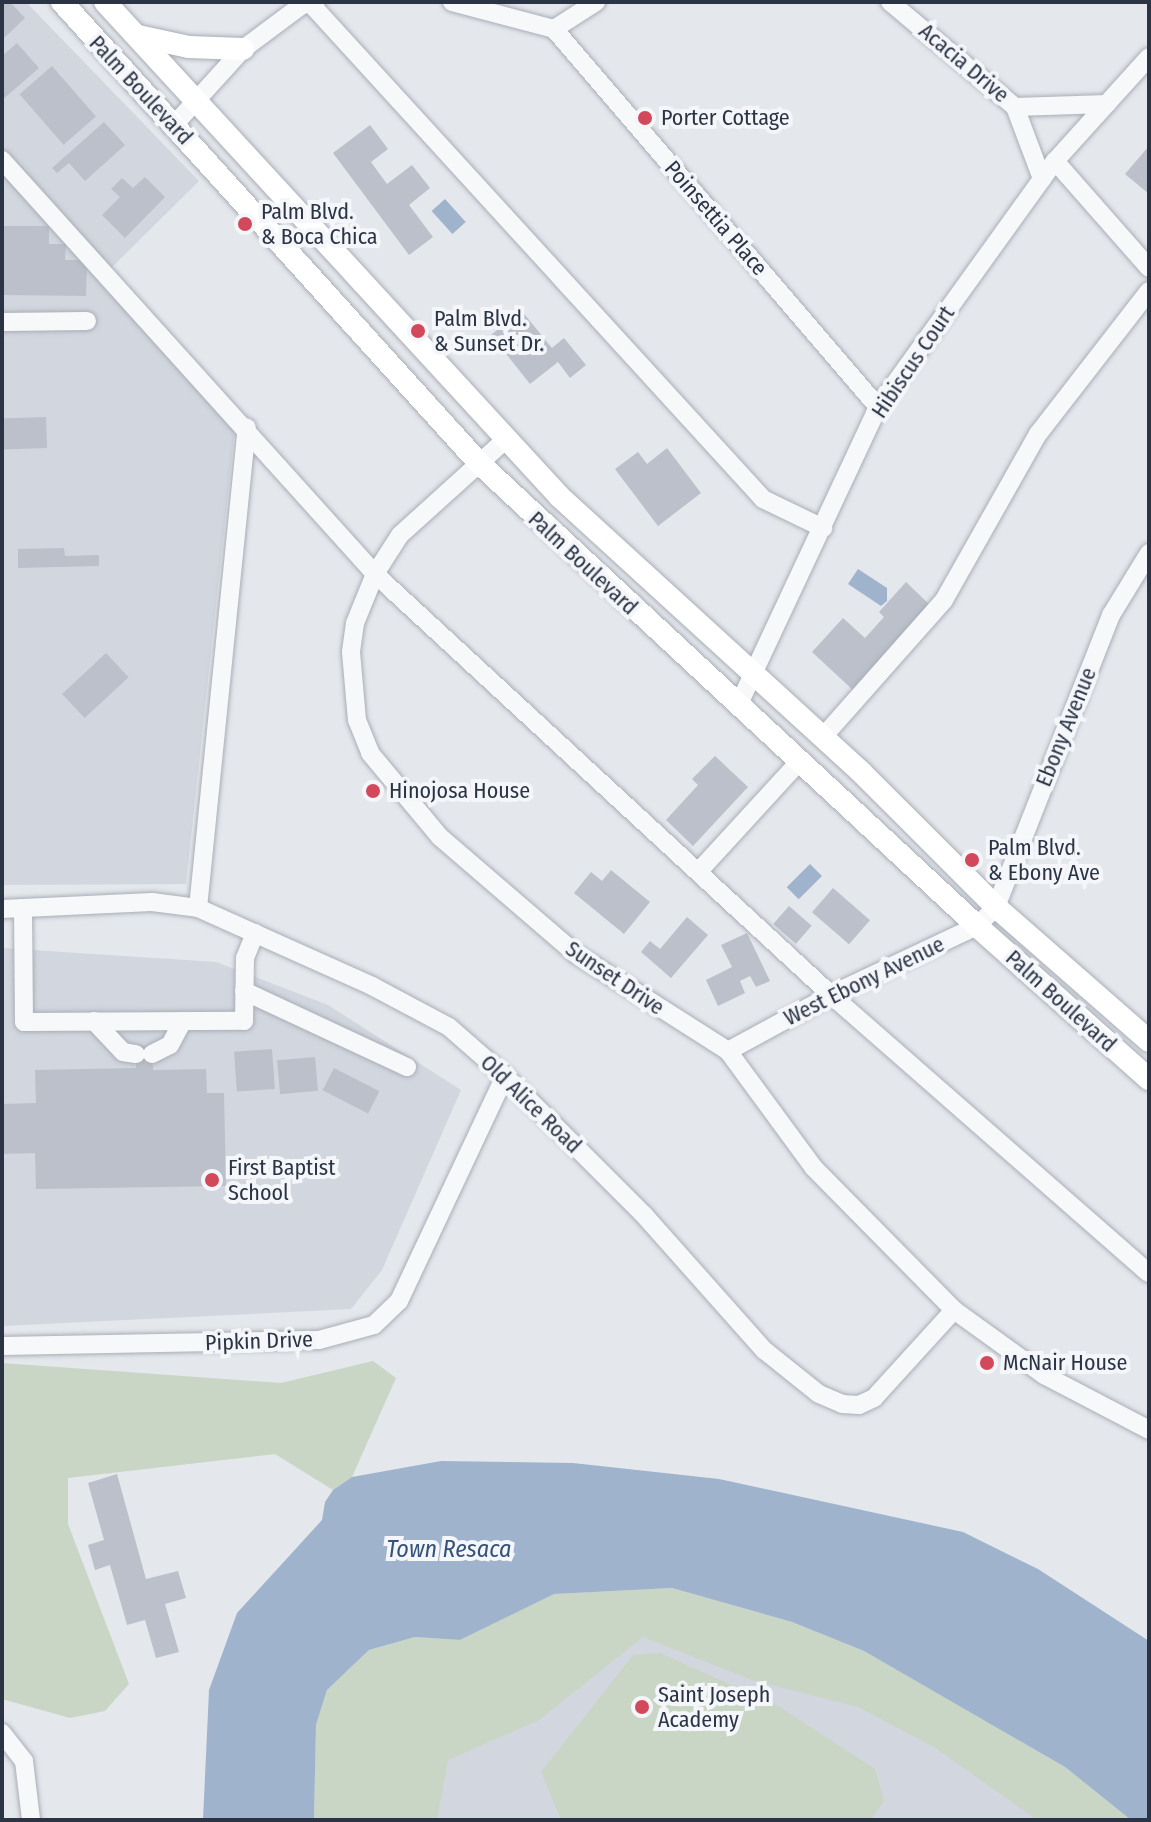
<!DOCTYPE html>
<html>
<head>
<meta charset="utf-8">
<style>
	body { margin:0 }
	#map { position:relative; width:1151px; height:1822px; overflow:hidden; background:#e4e7ec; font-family:"Fira Sans Condensed",sans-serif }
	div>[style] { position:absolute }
	.built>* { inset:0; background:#d2d6de }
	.green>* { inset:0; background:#c9d6c5 }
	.water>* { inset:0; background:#9fb4cc; transform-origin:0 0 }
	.building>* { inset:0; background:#bbc0ca; transform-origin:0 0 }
	.roads { filter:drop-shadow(0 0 2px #a9aeb7) drop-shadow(0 0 2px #a9aeb7) }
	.minor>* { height:18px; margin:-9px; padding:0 9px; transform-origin:9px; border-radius:9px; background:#f7f8fa }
	.major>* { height:22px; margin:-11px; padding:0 11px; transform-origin:11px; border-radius:11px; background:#fff }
	.dots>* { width:22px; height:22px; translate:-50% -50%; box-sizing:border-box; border:4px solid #f4f6f9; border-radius:50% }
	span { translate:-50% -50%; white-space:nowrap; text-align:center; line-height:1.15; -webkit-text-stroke:8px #f4f6f9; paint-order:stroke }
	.street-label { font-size:22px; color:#2b3445 }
	.poi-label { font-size:22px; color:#2b3445 }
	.left { translate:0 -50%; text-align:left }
	.water-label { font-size:24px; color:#34527a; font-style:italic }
	.frame { position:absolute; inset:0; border:4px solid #2b3445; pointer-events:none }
</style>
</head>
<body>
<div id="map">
	<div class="built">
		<div style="clip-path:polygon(2px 2px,26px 2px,199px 181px,98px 281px,235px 428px,186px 884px,2px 885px)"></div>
		<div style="clip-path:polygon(2px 948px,216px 962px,328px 1005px,461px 1090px,382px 1270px,351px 1309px,2px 1326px)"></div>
		<div style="clip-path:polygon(594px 1589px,1131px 1820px,314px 1820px)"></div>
	</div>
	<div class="green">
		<div style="clip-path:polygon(373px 1361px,396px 1378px,352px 1477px,333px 1490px,275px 1454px,68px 1478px,68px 1524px,129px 1684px,105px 1711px,70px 1718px,2px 1699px,2px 1363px,281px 1383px)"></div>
		<div style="clip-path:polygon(672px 1588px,792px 1622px,864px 1651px,1065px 1767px,1131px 1820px,1037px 1820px,934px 1747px,858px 1707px,752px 1680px,643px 1637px,539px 1720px,448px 1760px,437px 1820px,314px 1820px,316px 1725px,327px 1690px,369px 1650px,415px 1637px,460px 1640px,553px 1594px)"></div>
		<div style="clip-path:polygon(660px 1653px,778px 1706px,875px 1769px,884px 1801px,871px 1820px,561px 1820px,541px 1772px,633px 1655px)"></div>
	</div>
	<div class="water">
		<div style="left:445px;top:199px;width:31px;height:18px;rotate:48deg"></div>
		<div style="clip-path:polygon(858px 569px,887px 588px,887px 601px,881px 606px,848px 584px)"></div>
		<div style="left:810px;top:864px;width:17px;height:33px;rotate:45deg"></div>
		<div style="clip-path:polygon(441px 1461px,573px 1463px,719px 1479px,963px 1532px,1038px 1569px,1149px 1641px,1149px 1820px,1131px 1820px,1065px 1767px,864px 1651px,792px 1622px,672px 1588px,554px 1594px,460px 1640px,415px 1637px,369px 1650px,327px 1690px,316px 1725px,314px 1820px,203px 1820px,209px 1690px,237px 1613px,322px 1520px,325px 1502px,333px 1490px,352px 1477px)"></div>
	</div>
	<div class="building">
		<div style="clip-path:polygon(2px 2px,10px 2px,25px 18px,2px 40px)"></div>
		<div style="clip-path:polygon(17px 43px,39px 68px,2px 100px,2px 56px)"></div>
		<div style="left:52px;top:66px;width:67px;height:43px;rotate:49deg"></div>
		<div style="clip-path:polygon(104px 122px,125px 145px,85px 181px,69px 163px,57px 173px,52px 168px)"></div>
		<div style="clip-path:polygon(370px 125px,388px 149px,371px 162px,387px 184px,412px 165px,430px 188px,409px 205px,433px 237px,409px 255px,333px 153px)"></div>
		<div style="clip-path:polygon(1149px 146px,1149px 194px,1125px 174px)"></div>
		<div style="clip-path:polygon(145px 177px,165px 197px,125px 238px,102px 215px,120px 197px,111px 189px,122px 178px,133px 188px)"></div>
		<div style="clip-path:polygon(2px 226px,49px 226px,49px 244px,66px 244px,65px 260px,87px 260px,86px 296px,2px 295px)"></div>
		<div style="clip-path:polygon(521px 310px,552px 348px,564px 338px,586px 365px,570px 378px,558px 362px,530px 384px,491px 335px)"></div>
		<div style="left:46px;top:417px;width:31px;height:44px;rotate:88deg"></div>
		<div style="clip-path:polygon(667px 448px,701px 493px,658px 526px,615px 469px,638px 452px,647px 464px)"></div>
		<div style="clip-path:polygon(64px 548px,65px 556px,99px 555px,99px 566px,18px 568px,18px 549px)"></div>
		<div style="clip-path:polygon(906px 582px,932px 607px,855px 692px,812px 652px,843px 618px,865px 638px,884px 617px,879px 612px)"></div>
		<div style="left:106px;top:653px;width:33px;height:60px;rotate:47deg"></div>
		<div style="clip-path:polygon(715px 756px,748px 787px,693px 846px,666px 820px,698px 785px,692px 779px)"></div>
		<div style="clip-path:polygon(611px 870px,650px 902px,624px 934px,574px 893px,591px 872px,602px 881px)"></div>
		<div style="left:833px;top:888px;width:49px;height:32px;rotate:41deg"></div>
		<div style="left:789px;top:906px;width:30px;height:24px;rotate:41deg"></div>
		<div style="clip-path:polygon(687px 917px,708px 935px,671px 978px,641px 952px,650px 941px,660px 949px)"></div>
		<div style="clip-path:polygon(747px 933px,770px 981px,756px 987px,750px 976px,740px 981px,745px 993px,718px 1006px,706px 980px,732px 967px,721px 945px)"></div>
		<div style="clip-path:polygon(136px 1045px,152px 1047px,153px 1070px,206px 1069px,207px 1093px,224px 1093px,226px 1186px,36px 1189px,35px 1153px,2px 1154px,2px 1104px,36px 1103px,35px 1070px,136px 1068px)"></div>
		<div style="left:272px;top:1049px;width:40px;height:38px;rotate:86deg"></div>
		<div style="left:315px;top:1057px;width:34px;height:38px;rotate:85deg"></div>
		<div style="left:334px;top:1068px;width:51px;height:25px;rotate:27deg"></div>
		<div style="clip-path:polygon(117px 1474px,146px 1579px,178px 1571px,186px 1598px,165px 1604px,179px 1652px,156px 1658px,145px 1620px,127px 1625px,110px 1565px,95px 1570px,88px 1545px,104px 1540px,88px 1483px)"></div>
	</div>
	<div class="roads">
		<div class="minor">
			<div style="left:452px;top:2px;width:106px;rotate:14.8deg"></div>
			<div style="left:554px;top:29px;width:50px;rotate:-32.7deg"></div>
			<div style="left:890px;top:2px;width:163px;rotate:40deg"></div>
			<div style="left:1015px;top:107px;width:77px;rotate:69.4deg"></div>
			<div style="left:310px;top:3px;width:672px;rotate:47.59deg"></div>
			<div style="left:763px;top:499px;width:67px;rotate:25.8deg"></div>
			<div style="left:554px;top:29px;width:498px;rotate:49.4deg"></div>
			<div style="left:1015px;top:107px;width:92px;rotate:-1.9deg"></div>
			<div style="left:174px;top:125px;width:103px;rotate:-47.8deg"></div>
			<div style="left:243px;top:49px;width:74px;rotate:-36.7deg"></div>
			<div style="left:302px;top:5px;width:14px;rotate:-12deg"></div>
			<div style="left:2px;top:160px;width:557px;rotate:47.98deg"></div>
			<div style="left:375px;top:574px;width:621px;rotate:42.71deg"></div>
			<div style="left:831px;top:995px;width:422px;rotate:41.2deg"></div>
			<div style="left:1055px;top:161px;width:142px;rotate:48.7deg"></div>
			<div style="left:2px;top:322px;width:85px;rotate:-0.7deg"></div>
			<div style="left:504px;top:441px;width:140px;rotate:137.9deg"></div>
			<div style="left:400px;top:535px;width:46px;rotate:122.7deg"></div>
			<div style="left:375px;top:574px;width:53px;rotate:112.2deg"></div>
			<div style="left:355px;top:623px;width:29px;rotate:98deg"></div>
			<div style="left:351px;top:652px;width:68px;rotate:85deg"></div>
			<div style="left:357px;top:720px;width:35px;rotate:68deg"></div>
			<div style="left:370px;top:753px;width:109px;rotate:50.2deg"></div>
			<div style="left:440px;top:837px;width:179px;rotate:40.7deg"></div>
			<div style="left:576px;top:954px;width:180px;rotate:32.5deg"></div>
			<div style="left:728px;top:1051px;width:145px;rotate:53.7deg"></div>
			<div style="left:814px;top:1168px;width:199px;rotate:45.4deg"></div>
			<div style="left:954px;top:1310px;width:111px;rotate:35.8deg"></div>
			<div style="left:1044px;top:1375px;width:119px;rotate:27.6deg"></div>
			<div style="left:738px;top:706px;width:330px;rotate:-64.9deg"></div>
			<div style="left:878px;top:407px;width:303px;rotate:-54.3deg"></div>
			<div style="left:1055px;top:161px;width:140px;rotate:-47.9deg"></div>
			<div style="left:822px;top:738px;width:184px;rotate:-48.5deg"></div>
			<div style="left:944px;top:600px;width:191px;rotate:-60.5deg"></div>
			<div style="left:1038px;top:434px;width:181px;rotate:-52.2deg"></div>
			<div style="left:699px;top:871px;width:148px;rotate:-47.5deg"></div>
			<div style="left:23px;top:908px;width:114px;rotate:89.5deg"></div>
			<div style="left:24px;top:1022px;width:220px;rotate:-0.3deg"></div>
			<div style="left:244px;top:1021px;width:63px;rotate:-89.1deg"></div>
			<div style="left:245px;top:958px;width:27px;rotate:-68deg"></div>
			<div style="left:198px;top:908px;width:483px;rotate:-84.2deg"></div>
			<div style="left:2px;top:909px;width:150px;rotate:-2.7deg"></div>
			<div style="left:152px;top:902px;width:46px;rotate:7.4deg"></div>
			<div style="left:198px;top:908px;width:191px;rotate:24.1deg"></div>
			<div style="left:372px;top:986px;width:87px;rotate:28deg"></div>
			<div style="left:449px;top:1027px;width:74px;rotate:41.2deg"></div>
			<div style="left:505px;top:1076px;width:197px;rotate:45deg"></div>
			<div style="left:644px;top:1215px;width:181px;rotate:48.4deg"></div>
			<div style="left:764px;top:1350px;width:70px;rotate:38.7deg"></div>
			<div style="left:819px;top:1394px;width:25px;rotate:23deg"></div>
			<div style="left:842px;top:1404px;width:17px;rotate:3deg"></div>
			<div style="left:859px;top:1405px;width:17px;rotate:-25deg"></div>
			<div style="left:874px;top:1398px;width:119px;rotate:-47.7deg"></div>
			<div style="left:244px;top:991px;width:180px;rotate:25deg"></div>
			<div style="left:94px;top:1021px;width:42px;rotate:46.9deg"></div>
			<div style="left:123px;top:1052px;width:13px;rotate:9deg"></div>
			<div style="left:728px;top:1051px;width:117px;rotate:-28.5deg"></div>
			<div style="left:831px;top:995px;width:161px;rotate:-25.3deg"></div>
			<div style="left:977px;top:926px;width:27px;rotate:-45deg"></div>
			<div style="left:996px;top:907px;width:314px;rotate:-68.5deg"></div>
			<div style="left:1111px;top:615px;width:73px;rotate:-58.5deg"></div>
			<div style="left:152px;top:1054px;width:20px;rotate:-27deg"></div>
			<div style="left:170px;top:1045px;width:27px;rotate:-62deg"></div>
			<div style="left:2px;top:1346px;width:317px;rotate:-1.1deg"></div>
			<div style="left:319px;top:1340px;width:57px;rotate:-15.3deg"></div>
			<div style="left:374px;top:1325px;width:35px;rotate:-44deg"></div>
			<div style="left:399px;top:1301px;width:249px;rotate:-64.8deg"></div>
			<div style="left:2px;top:1733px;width:36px;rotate:52deg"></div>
			<div style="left:24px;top:1761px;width:59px;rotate:83.2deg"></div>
		</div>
		<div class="major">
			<div style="left:62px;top:2px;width:622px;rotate:47.87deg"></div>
			<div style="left:479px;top:463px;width:680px;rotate:42.91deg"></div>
			<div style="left:977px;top:926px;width:230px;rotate:41.7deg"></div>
			<div style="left:105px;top:2px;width:672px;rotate:47.41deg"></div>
			<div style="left:560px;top:497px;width:408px;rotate:42.4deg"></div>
			<div style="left:861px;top:772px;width:191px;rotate:45deg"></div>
			<div style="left:996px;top:907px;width:203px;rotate:41.2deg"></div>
			<div style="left:138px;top:36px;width:52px;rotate:12.2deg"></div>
			<div style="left:189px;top:47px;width:54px;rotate:2.1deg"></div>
		</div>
	</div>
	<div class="dots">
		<div style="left:645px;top:118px;background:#d1495b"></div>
		<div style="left:245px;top:224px;background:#d1495b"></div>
		<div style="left:418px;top:331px;background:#d1495b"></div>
		<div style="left:373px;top:791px;background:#d1495b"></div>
		<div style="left:972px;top:860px;background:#d1495b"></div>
		<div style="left:212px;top:1180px;background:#d1495b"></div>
		<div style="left:987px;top:1363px;background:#d1495b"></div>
		<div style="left:642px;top:1707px;background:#d1495b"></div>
	</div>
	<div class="street-label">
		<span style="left:964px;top:63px;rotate:40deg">Acacia Drive</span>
		<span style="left:141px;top:90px;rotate:47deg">Palm Boulevard</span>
		<span style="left:716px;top:218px;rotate:49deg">Poinsettia Place</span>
		<span style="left:913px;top:362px;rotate:-56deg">Hibiscus Court</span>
		<span style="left:583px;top:563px;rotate:43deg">Palm Boulevard</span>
		<span style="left:1066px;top:727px;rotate:-68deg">Ebony Avenue</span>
		<span style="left:615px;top:978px;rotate:34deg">Sunset Drive</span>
		<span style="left:864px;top:981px;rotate:-26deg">West Ebony Avenue</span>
		<span style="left:1061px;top:1001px;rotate:42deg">Palm Boulevard</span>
		<span style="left:531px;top:1104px;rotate:44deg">Old Alice Road</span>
		<span style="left:259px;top:1341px;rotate:-2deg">Pipkin Drive</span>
	</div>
	<div class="poi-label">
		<span class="left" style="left:661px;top:118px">Porter Cottage</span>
		<span class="left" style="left:261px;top:224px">Palm Blvd.<br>&amp; Boca Chica</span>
		<span class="left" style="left:434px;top:331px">Palm Blvd.<br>&amp; Sunset Dr.</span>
		<span class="left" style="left:389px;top:791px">Hinojosa House</span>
		<span class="left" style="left:988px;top:860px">Palm Blvd.<br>&amp; Ebony Ave</span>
		<span class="left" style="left:228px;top:1180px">First Baptist<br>School</span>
		<span class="left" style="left:1003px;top:1363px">McNair House</span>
		<span class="left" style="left:658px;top:1707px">Saint Joseph<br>Academy</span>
	</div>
	<div class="water-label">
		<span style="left:449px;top:1550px">Town Resaca</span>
	</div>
	<div class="frame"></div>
</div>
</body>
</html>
